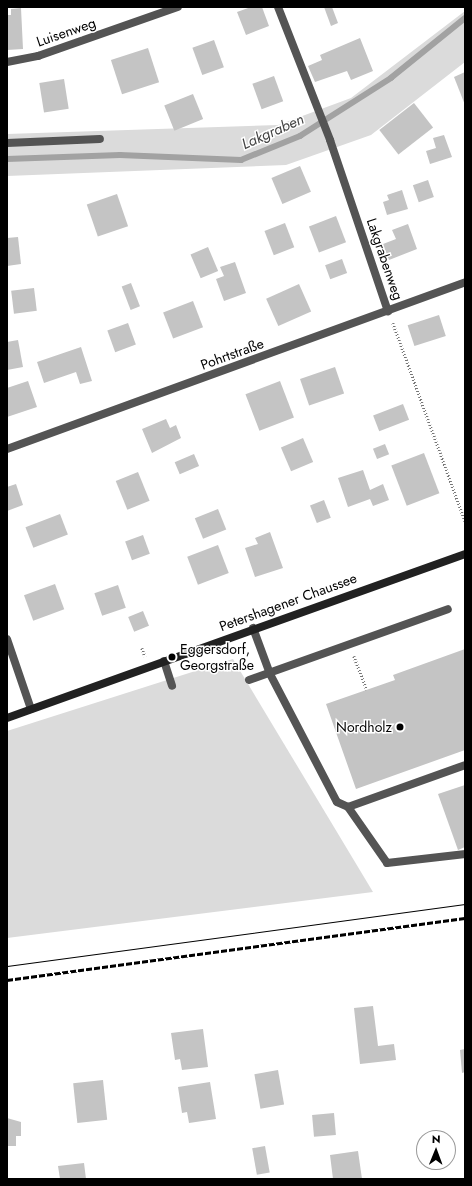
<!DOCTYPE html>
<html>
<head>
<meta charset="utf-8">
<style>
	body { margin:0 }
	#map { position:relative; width:472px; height:1186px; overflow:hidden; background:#fff; font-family:Jost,sans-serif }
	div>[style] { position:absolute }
	.green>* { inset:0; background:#dbdbdb }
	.stream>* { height:5.5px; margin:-2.75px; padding:0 2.75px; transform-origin:2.75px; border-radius:2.75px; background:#a2a2a2 }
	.building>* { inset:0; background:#c4c4c4; transform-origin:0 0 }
	.path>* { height:2.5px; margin-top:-1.25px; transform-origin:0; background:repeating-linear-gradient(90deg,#767676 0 1px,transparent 0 3px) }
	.lane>* { height:8px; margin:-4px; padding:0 4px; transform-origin:4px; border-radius:4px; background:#545454 }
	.street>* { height:8px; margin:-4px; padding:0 4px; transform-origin:4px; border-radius:4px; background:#545454 }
	.secondary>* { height:8px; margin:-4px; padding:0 4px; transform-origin:4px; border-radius:4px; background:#212121 }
	.tram>* { height:1px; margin:-0.5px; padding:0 0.5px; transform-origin:0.5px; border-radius:0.5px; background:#000 }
	.rail>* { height:3px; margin-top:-1.5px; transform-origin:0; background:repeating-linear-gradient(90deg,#000 0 6px,transparent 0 8px) }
	.dots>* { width:11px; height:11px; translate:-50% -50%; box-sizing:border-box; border:2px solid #fff; border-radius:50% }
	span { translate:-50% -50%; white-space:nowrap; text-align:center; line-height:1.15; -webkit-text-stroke:3px #fff; paint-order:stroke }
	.street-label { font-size:14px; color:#000 }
	.poi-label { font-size:14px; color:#000 }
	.left { translate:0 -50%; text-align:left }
	.right { translate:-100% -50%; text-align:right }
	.water-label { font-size:15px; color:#434343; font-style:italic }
	.frame { position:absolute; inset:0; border:8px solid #000; pointer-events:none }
	.north { position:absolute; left:416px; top:1130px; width:40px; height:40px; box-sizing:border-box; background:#fff; border:1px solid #999; border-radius:50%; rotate:1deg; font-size:11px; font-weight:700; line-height:16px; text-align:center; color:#000 }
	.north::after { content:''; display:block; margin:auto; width:14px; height:18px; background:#000; clip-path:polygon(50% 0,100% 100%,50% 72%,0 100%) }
</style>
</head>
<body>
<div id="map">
	<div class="green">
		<div style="clip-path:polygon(465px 11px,465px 62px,371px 135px,286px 165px,7px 176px,7px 134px,278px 125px,351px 98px)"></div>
		<div style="clip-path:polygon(233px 659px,373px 892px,7px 938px,7px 731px)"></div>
	</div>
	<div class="stream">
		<div style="left:7px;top:159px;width:113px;rotate:-2deg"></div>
		<div style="left:120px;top:155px;width:121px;rotate:2.4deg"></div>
		<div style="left:241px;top:160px;width:64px;rotate:-22.1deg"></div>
		<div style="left:300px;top:136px;width:108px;rotate:-32.5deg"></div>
		<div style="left:391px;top:78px;width:95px;rotate:-39deg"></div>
	</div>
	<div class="building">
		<div style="clip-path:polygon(251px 7px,262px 7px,269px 26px,246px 35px,237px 12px)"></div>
		<div style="clip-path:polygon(324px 7px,332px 7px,338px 23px,331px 26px)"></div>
		<div style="clip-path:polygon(21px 8px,23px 49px,7px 50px,7px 15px,11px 15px,11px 9px)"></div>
		<div style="clip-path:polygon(360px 38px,373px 71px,351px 80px,347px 71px,315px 82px,308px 66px,322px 60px,320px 55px)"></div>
		<div style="left:214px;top:40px;width:29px;height:23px;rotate:70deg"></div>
		<div style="left:148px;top:48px;width:36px;height:39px;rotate:72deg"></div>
		<div style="clip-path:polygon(465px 72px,465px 105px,454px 77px)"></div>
		<div style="left:274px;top:76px;width:27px;height:23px;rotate:70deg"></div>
		<div style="left:64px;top:79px;width:30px;height:25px;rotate:81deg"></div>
		<div style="left:193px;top:94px;width:27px;height:31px;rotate:68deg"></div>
		<div style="left:414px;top:103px;width:31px;height:44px;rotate:52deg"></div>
		<div style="clip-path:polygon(444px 135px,452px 157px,430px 164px,426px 151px,436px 148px,433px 138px)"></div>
		<div style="left:300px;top:166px;width:28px;height:31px;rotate:67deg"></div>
		<div style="left:428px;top:180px;width:18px;height:16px;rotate:71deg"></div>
		<div style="clip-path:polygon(402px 190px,408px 209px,387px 215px,383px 202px,389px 200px,387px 195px)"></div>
		<div style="left:117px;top:194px;width:34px;height:32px;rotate:71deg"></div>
		<div style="left:336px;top:216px;width:28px;height:29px;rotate:69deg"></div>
		<div style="left:285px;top:223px;width:26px;height:22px;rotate:69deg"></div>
		<div style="clip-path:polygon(408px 224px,417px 249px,389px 260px,383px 244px,396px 239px,392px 230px)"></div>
		<div style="clip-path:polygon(18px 237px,21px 264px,7px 266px,7px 238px)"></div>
		<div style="left:208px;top:247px;width:26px;height:19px;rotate:67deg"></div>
		<div style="left:342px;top:259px;width:15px;height:18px;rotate:70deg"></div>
		<div style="clip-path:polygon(235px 262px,246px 293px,224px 301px,216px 279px,224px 276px,220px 267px)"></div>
		<div style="left:131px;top:283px;width:25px;height:10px;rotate:69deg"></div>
		<div style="left:299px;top:284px;width:30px;height:36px;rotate:66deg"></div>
		<div style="left:34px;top:288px;width:23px;height:23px;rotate:83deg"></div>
		<div style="left:193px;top:301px;width:28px;height:32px;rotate:69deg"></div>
		<div style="left:439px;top:315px;width:22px;height:33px;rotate:72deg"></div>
		<div style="left:128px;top:323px;width:23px;height:22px;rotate:70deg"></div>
		<div style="clip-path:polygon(18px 340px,23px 367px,7px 370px,7px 342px)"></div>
		<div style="clip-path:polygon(81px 347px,92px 381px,80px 384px,76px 372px,44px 383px,37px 362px)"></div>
		<div style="left:335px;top:367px;width:28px;height:37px;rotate:71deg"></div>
		<div style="clip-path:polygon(28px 381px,37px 407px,7px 417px,7px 388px)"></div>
		<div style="left:280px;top:381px;width:39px;height:37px;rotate:69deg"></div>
		<div style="left:403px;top:404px;width:17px;height:32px;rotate:69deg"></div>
		<div style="clip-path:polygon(166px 419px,170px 428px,176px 425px,181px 438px,152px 453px,142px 429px)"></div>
		<div style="left:303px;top:438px;width:26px;height:24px;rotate:67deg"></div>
		<div style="left:385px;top:444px;width:11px;height:13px;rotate:68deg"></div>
		<div style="left:424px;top:453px;width:43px;height:35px;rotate:69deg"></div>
		<div style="left:194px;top:454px;width:13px;height:21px;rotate:67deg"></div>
		<div style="clip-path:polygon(363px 470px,370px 490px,383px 484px,389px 500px,373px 506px,370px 499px,348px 507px,338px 478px)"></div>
		<div style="left:138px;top:472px;width:31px;height:24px;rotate:68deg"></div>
		<div style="clip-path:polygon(16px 484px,23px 505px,7px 511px,7px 487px)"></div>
		<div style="left:324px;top:500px;width:19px;height:15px;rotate:69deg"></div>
		<div style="left:218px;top:509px;width:22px;height:25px;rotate:68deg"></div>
		<div style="left:60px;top:514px;width:22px;height:37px;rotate:69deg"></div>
		<div style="clip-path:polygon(270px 532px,283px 568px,255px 577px,245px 548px,258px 544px,255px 538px)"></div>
		<div style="left:143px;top:535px;width:20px;height:19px;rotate:70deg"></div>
		<div style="left:218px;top:545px;width:30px;height:33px;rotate:69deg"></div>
		<div style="left:55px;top:584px;width:27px;height:33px;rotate:70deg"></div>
		<div style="left:118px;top:585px;width:24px;height:25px;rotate:71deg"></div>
		<div style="left:143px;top:611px;width:16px;height:16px;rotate:68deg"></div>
		<div style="clip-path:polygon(465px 649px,465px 750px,356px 789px,326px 704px,395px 680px,393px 675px)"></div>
		<div style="clip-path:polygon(465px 785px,465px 847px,458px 850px,438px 794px)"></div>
		<div style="clip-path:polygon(373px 1006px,378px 1046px,394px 1044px,396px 1060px,360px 1064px,354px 1008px)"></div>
		<div style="clip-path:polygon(203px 1029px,208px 1067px,182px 1070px,180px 1059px,175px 1060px,171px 1033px)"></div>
		<div style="clip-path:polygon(465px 1049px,465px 1072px,462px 1073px,460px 1050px)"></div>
		<div style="left:278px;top:1070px;width:35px;height:24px;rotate:80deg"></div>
		<div style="left:103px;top:1080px;width:40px;height:30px;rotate:84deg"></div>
		<div style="clip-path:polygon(210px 1082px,216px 1119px,189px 1123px,187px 1112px,182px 1113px,178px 1087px)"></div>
		<div style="left:334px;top:1113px;width:22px;height:22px;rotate:85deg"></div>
		<div style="clip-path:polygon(7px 1118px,21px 1122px,21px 1136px,16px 1136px,16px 1146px,7px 1146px)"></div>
		<div style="left:265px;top:1146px;width:27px;height:13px;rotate:80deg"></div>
		<div style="clip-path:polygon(358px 1151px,362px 1179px,333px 1179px,330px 1155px)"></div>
		<div style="clip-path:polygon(84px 1163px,86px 1179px,60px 1179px,58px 1166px)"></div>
	</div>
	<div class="path">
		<div style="left:393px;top:323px;width:211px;rotate:70deg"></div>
		<div style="left:142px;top:648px;width:9px;rotate:69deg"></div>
		<div style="left:354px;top:656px;width:36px;rotate:69deg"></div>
	</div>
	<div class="lane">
		<div style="left:7px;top:143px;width:93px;rotate:-2.5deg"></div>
		<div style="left:253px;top:628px;width:49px;rotate:69.7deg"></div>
		<div style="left:270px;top:674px;width:144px;rotate:62.4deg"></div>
		<div style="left:337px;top:802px;width:12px;rotate:24deg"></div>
		<div style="left:348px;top:807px;width:124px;rotate:-19.7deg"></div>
		<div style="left:164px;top:661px;width:26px;rotate:72deg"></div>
		<div style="left:249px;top:680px;width:211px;rotate:-19.6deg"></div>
		<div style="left:348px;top:807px;width:68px;rotate:55.1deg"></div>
		<div style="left:387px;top:863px;width:79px;rotate:-6.6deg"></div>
	</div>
	<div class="street">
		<div style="left:278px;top:7px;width:143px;rotate:68.6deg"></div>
		<div style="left:330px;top:140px;width:181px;rotate:71.3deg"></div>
		<div style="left:7px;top:62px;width:32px;rotate:-11deg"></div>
		<div style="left:38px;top:56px;width:148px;rotate:-19.3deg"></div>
		<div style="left:7px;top:449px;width:487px;rotate:-20deg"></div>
		<div style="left:7px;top:639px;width:74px;rotate:71.1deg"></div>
	</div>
	<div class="secondary">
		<div style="left:7px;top:718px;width:486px;rotate:-19.7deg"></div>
	</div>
	<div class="tram">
		<div style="left:7px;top:966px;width:462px;rotate:-7.7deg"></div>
	</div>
	<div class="rail">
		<div style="left:7px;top:980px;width:462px;rotate:-7.7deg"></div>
	</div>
	<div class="dots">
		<div style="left:172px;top:657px;background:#000"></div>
		<div style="left:400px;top:727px;background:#000"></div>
	</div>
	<div class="street-label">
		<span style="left:66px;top:32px;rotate:-19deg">Luisenweg</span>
		<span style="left:385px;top:259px;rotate:71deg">Lakgrabenweg</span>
		<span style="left:232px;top:354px;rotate:-20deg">Pohrtstraße</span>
		<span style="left:288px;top:602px;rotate:-20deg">Petershagener Chaussee</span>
	</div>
	<div class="poi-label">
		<span class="left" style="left:180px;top:657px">Eggersdorf,<br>Georgstraße</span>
		<span class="right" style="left:392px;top:727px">Nordholz</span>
	</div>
	<div class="water-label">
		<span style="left:273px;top:132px;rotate:-24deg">Lakgraben</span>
	</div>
	<div class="frame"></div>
	<div class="north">N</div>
</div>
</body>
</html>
